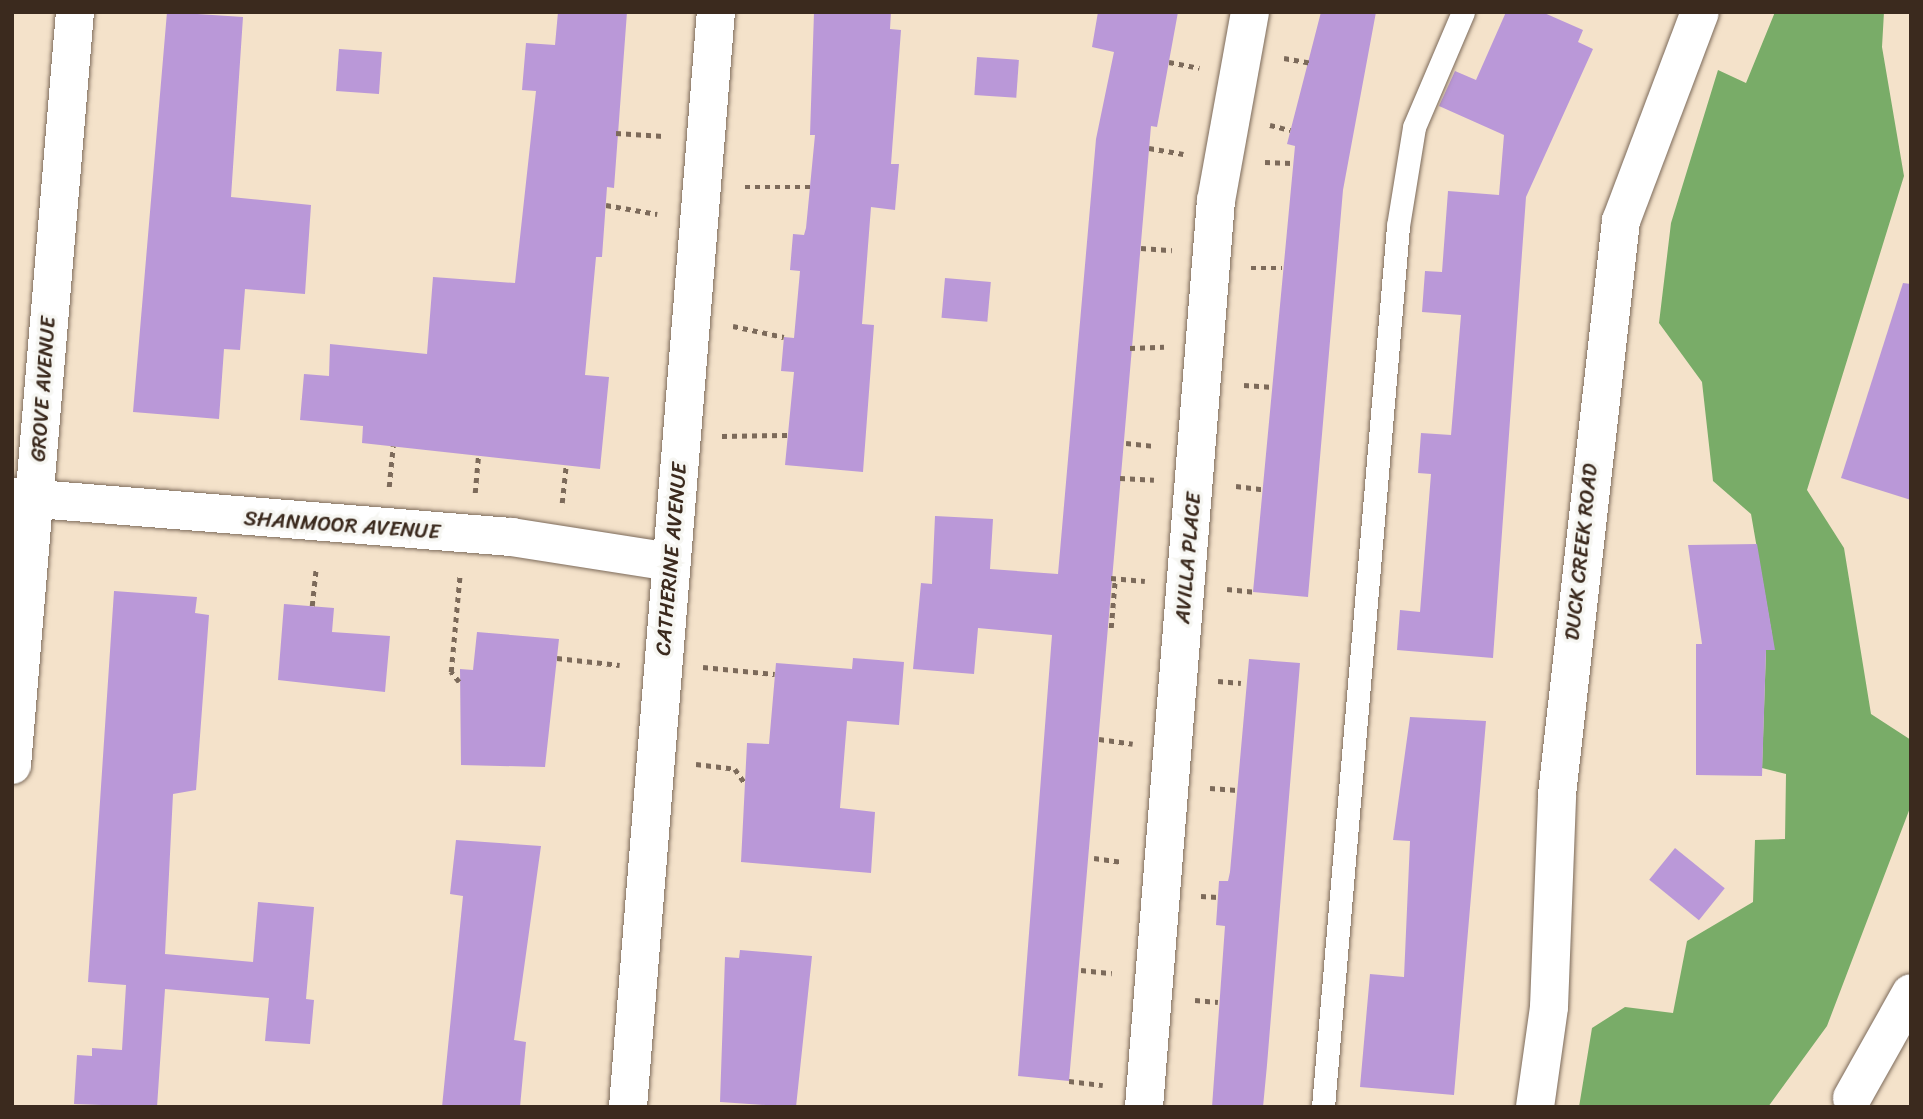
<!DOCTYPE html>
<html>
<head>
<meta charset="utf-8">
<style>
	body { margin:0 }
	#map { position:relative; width:1923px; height:1119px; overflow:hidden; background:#f4e2ca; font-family:Sriracha,sans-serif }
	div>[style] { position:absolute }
	.forest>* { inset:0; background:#79ac68 }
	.building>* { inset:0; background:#ba98d8; transform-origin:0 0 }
	.path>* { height:4.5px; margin-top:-2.25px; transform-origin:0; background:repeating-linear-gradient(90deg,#7c6a5a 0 5px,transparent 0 10px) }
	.roads { filter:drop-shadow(0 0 2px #7c6a5a) drop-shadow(0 0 2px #7c6a5a) }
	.service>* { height:23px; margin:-11.5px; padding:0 11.5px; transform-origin:11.5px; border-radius:11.5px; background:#fff }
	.minor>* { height:38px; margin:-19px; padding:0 19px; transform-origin:19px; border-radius:19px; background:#fff }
	.motorway>* { height:38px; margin:-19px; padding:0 19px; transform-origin:19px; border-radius:19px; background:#fff }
	span { translate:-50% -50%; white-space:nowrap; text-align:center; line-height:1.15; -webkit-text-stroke:7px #f6f6f2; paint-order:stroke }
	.street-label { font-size:21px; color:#3b2a1e }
	.frame { position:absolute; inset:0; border:14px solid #3b2a1e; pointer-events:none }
</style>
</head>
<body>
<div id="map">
	<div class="forest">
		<div style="clip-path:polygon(1775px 12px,1884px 12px,1882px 47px,1904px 176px,1807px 490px,1844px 548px,1871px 714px,1911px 740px,1910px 808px,1827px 1026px,1768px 1107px,1579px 1107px,1592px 1028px,1625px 1007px,1673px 1013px,1687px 941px,1753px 902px,1755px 840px,1785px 839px,1786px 774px,1762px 768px,1766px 650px,1773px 650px,1772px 635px,1751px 514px,1713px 481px,1702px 382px,1659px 323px,1671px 223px,1718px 70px,1746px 83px)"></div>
	</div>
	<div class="building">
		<div style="clip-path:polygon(167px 12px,243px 17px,231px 197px,311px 205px,305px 294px,245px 289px,240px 350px,224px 349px,219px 419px,133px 412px)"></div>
		<div style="clip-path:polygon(558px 12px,627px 12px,614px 188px,607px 187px,602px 257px,596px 257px,585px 375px,609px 377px,600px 469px,362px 443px,363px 426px,300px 420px,304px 374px,329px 376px,330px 344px,427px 354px,433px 277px,515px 283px,536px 91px,522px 90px,526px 43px,555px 45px)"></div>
		<div style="clip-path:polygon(814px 12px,891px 12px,890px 29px,901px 30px,891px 164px,899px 164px,895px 210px,871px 207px,862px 324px,874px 325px,863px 472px,785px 465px,794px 372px,781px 371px,784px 337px,794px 338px,800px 271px,790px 270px,793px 234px,804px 235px,806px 228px,815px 135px,810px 135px)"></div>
		<div style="clip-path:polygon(1098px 12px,1178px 12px,1157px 127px,1151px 126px,1069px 1081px,1018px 1076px,1052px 635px,978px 628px,974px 674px,913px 669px,921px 583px,932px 584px,935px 516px,993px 519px,990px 569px,1058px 574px,1096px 139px,1114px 52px,1092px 47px)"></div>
		<div style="clip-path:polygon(1321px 12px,1376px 12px,1343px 190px,1308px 597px,1253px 592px,1295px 146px,1287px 144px)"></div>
		<div style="clip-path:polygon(1506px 12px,1542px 12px,1583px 30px,1578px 42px,1593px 49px,1526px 197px,1493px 658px,1397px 650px,1400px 610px,1420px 612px,1431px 474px,1418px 473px,1421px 433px,1451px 435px,1461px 315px,1422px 312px,1425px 271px,1442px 272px,1448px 191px,1499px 195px,1504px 135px,1439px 106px,1455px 71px,1476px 80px)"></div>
		<div style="left:339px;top:49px;width:43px;height:42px;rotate:4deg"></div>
		<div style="left:977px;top:57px;width:42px;height:38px;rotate:4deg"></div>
		<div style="left:945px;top:278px;width:46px;height:40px;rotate:5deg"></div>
		<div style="clip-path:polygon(1903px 283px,1911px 284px,1911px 500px,1841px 478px)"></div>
		<div style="clip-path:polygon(1757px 544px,1775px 650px,1766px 650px,1762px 776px,1696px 775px,1696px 644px,1702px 644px,1688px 545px)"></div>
		<div style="clip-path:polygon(114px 591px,197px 597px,195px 613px,209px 615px,196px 790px,173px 794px,165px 954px,253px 962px,258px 902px,314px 907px,306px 999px,314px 1000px,310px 1044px,265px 1041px,269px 998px,165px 989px,157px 1107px,74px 1104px,77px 1055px,92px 1056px,92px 1048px,122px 1050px,126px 985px,88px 982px)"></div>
		<div style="clip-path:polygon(284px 604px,334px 608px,332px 632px,390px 636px,385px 692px,278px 680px)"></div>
		<div style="clip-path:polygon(477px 632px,559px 639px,545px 767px,461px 765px,460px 669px,473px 670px)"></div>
		<div style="clip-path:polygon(853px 658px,904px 662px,899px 725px,847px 721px,840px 808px,875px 812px,871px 873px,741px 862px,747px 743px,769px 744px,776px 663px,852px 669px)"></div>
		<div style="clip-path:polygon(1249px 659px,1300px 663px,1267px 1065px,1263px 1107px,1212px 1107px,1225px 926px,1216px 925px,1219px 881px,1228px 881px,1230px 872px)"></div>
		<div style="clip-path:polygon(1410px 717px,1486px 721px,1454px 1095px,1360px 1087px,1370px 974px,1404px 977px,1410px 841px,1393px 840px)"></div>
		<div style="clip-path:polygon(456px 840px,541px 846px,514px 1040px,526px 1042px,520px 1107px,442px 1107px,463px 896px,450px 894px)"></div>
		<div style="left:1675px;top:848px;width:64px;height:41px;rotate:39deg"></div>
		<div style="clip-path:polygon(740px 950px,812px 956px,796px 1107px,720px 1102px,725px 957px,739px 958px)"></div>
	</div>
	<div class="path">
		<div style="left:1284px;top:58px;width:27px;rotate:10deg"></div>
		<div style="left:1169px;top:62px;width:31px;rotate:11deg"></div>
		<div style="left:1270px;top:125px;width:21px;rotate:14deg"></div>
		<div style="left:616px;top:133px;width:48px;rotate:3.6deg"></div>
		<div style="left:1149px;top:148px;width:35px;rotate:10deg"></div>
		<div style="left:1265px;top:162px;width:27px;rotate:2deg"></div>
		<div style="left:745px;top:187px;width:65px"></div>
		<div style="left:606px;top:205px;width:52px;rotate:10deg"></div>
		<div style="left:1141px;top:248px;width:31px;rotate:4deg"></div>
		<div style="left:1251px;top:268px;width:31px"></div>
		<div style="left:733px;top:326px;width:52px;rotate:12.2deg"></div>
		<div style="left:1130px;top:348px;width:34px;rotate:-2deg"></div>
		<div style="left:1244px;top:385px;width:26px;rotate:4deg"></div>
		<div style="left:722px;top:436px;width:66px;rotate:-0.9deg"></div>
		<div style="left:1126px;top:443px;width:30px;rotate:6deg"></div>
		<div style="left:1120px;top:478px;width:34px;rotate:3deg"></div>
		<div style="left:1236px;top:486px;width:26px;rotate:7deg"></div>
		<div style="left:389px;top:487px;width:41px;rotate:-84.4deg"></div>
		<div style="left:475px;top:493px;width:37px;rotate:-85deg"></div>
		<div style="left:562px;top:503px;width:37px;rotate:-84deg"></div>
		<div style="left:1111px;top:578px;width:34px;rotate:5deg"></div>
		<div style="left:1227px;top:589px;width:27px;rotate:6deg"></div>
		<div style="left:312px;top:606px;width:38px;rotate:-84deg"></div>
		<div style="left:1111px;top:628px;width:49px;rotate:-85.3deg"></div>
		<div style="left:557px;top:658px;width:63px;rotate:6.3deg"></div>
		<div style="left:703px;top:667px;width:72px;rotate:5.6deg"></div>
		<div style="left:1218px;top:681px;width:23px;rotate:5deg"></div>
		<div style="left:459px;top:682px;width:13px;rotate:-129deg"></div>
		<div style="left:451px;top:672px;width:99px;rotate:-84.8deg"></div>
		<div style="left:1099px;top:739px;width:34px;rotate:8deg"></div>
		<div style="left:696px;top:764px;width:39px;rotate:7deg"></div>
		<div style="left:735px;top:769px;width:16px;rotate:55deg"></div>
		<div style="left:1210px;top:788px;width:27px;rotate:4deg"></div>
		<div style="left:1094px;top:858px;width:27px;rotate:8deg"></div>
		<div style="left:1201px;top:896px;width:17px;rotate:3deg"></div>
		<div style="left:1081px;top:970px;width:31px;rotate:6deg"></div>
		<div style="left:1195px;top:1000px;width:23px;rotate:5deg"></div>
		<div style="left:1069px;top:1081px;width:34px;rotate:7deg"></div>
	</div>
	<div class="roads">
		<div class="service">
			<div style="left:1323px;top:1107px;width:884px;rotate:-85.13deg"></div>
			<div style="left:1398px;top:226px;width:100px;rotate:-80.8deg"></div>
			<div style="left:1414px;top:127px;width:125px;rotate:-66.9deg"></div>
		</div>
		<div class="minor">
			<div style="left:12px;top:497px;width:501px;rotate:4.58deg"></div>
			<div style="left:511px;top:537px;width:162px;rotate:8.9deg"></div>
			<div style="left:12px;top:765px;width:756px;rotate:-85.22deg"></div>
			<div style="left:628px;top:1107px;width:1099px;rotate:-85.41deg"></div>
			<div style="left:1144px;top:1107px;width:909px;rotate:-85.46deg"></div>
			<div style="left:1216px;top:201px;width:192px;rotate:-79.8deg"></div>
			<div style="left:1535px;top:1107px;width:101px;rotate:-82deg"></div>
			<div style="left:1549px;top:1007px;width:212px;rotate:-87.8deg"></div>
			<div style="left:1557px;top:795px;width:578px;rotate:-83.64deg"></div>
			<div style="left:1621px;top:221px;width:223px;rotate:-69.3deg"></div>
		</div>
		<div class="motorway">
			<div style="left:1852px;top:1098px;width:120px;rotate:-60.7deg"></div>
		</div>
	</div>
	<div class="street-label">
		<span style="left:43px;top:389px;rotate:-86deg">GROVE AVENUE</span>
		<span style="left:342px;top:525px;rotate:4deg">SHANMOOR AVENUE</span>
		<span style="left:1581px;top:552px;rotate:-84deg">DUCK CREEK ROAD</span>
		<span style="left:1188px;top:558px;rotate:-85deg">AVILLA PLACE</span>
		<span style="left:671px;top:559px;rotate:-85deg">CATHERINE AVENUE</span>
	</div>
	<div class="frame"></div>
</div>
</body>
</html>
